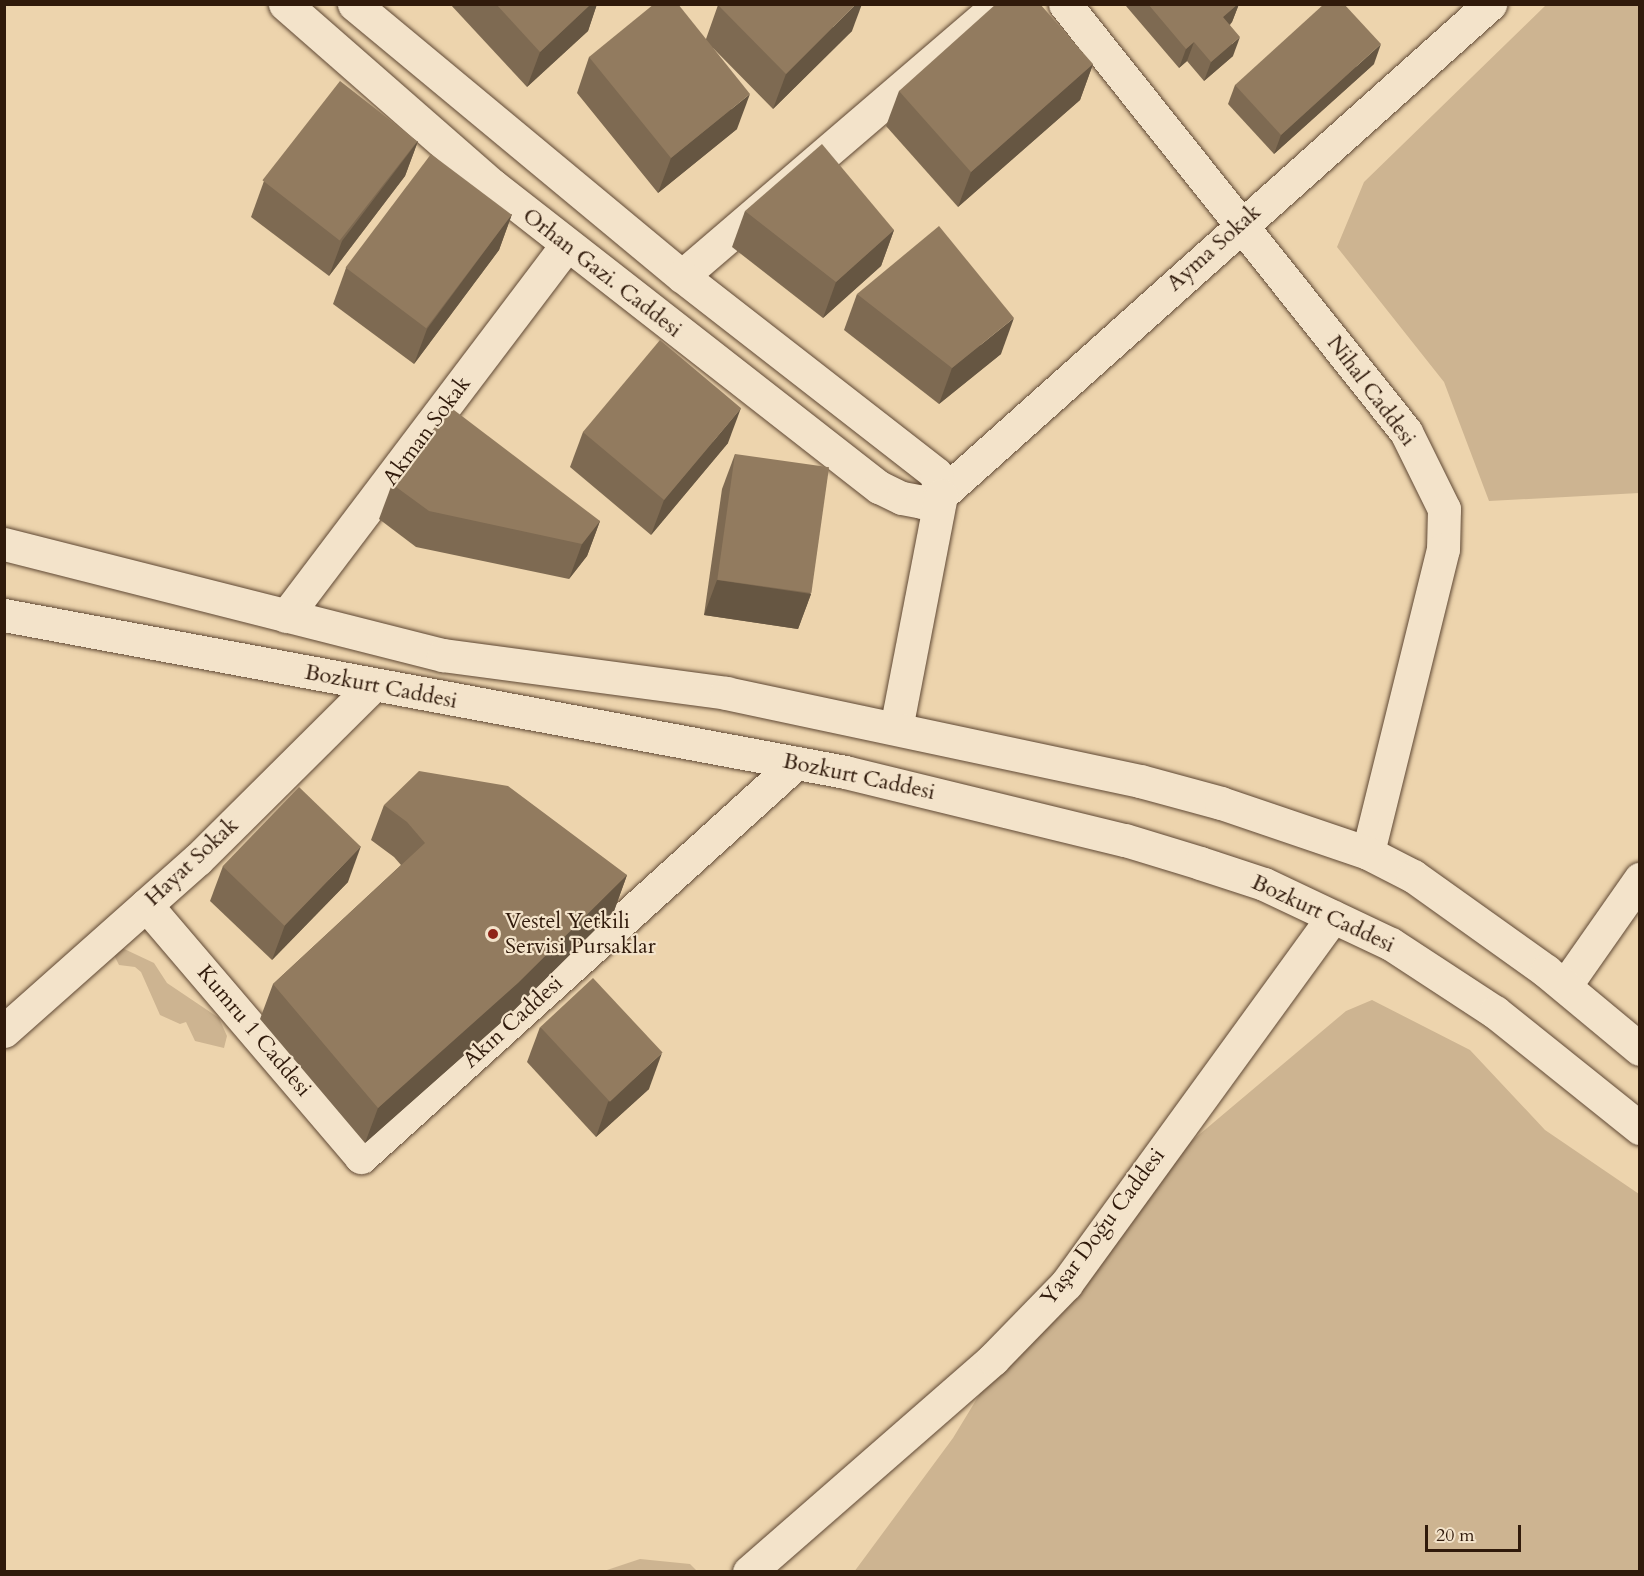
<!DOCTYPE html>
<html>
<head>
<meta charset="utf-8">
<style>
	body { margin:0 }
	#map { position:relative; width:1644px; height:1576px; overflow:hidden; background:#edd4ad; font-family:Cardo,serif }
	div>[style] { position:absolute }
	.green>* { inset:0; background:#cdb491 }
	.roads { filter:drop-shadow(0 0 2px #5f4834) drop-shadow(0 0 2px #5f4834) }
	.minor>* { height:33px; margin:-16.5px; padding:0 16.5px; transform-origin:16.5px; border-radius:16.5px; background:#f3e3ca }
	.tertiary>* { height:33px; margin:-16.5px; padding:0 16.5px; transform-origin:16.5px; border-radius:16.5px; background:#f3e3ca }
	.wall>* { inset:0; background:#7e6a52 }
	.shaded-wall>* { inset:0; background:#665642 }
	.building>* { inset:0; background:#927b5f; transform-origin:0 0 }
	.dots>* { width:16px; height:16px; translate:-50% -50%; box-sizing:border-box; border:3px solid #f3e3ca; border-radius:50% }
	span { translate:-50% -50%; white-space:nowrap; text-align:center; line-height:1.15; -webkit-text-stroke:4.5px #f3e3ca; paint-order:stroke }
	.street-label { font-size:22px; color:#301a0b }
	.poi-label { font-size:22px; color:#301a0b }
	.left { translate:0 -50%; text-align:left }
	.frame { position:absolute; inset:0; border:6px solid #301a0b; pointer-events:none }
	.scale { position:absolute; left:1425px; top:1525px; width:96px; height:27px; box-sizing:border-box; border:3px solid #301a0b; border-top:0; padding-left:8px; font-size:18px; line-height:21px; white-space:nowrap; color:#301a0b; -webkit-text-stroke:4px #f3e3ca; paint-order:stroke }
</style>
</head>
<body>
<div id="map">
	<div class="green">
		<div style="clip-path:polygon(1546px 5px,1639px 5px,1639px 493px,1489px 501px,1444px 382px,1337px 247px,1364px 182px)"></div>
		<div style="clip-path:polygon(120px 947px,154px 963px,167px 983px,219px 1018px,227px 1036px,224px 1048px,195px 1041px,186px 1022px,180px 1024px,160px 1015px,141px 972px,135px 967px,119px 965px,115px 957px,115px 949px)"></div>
		<div style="clip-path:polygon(1372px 1000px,1470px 1050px,1545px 1130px,1639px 1194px,1639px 1571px,854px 1572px,953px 1438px,1038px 1298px,1175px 1155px,1346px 1011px)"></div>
		<div style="clip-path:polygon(640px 1559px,690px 1564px,697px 1571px,604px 1571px)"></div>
	</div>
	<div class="roads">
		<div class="minor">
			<div style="left:1065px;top:4px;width:547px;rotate:51.45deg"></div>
			<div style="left:1406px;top:432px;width:86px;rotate:63.7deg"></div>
			<div style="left:1444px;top:509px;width:40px;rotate:91.4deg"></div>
			<div style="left:1443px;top:549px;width:313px;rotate:103.9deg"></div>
			<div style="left:682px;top:276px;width:418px;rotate:-40.6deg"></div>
			<div style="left:941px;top:495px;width:737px;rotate:-41.81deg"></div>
			<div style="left:286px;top:616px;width:465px;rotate:-52.9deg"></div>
			<div style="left:146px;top:905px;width:331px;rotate:49.5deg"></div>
			<div style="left:361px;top:1157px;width:587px;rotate:-42.17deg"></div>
			<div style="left:1565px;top:986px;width:131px;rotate:-55deg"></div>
			<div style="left:4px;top:1031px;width:259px;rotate:-41.6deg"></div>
			<div style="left:198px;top:859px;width:245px;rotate:-44.8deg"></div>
			<div style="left:749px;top:1572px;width:324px;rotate:-41.1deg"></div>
			<div style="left:993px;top:1359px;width:105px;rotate:-45.8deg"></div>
			<div style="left:1066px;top:1284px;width:454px;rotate:-54deg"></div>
		</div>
		<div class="tertiary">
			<div style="left:285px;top:4px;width:275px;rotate:41.2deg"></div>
			<div style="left:492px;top:185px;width:491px;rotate:38deg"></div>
			<div style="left:879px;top:487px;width:25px;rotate:26deg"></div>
			<div style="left:902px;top:498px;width:20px;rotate:11deg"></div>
			<div style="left:922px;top:502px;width:20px;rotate:-20deg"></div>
			<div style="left:354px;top:4px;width:426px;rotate:39.7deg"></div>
			<div style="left:682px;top:276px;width:322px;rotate:37.9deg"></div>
			<div style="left:936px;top:474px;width:22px;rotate:77deg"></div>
			<div style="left:941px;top:495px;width:237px;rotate:100.9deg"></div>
			<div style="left:4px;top:544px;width:453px;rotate:14.2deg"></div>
			<div style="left:443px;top:655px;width:286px;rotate:7.6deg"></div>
			<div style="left:726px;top:693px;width:423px;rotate:12deg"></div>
			<div style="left:1140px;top:781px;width:84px;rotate:15.2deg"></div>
			<div style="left:1221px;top:803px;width:155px;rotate:18.8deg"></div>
			<div style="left:1368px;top:853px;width:51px;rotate:27.1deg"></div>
			<div style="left:1413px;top:876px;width:163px;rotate:35.5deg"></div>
			<div style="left:1546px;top:971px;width:122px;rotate:39.7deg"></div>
			<div style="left:4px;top:615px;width:856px;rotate:10.57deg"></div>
			<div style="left:845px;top:772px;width:288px;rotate:13.7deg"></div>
			<div style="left:1125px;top:840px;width:78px;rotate:17deg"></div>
			<div style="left:1200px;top:863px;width:67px;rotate:18.2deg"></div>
			<div style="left:1264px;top:884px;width:140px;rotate:25.3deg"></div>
			<div style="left:1391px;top:944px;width:124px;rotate:33.2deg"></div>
			<div style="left:1495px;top:1012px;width:186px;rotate:38.7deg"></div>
		</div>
	</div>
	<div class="wall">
		<div style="clip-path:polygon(450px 4px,597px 4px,588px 31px,527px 87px)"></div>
		<div style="clip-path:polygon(1127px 4px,1239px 4px,1232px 22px,1230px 25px,1233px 56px,1204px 81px,1187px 61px,1179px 68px,1126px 6px)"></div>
		<div style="clip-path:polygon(718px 5px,852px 31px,773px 109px,713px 48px,737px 129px,658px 193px,577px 93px,589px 57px,706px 39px)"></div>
		<div style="clip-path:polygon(1093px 64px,1080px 100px,958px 207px,886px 126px,899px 91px)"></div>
		<div style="clip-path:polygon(1374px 64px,1274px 154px,1228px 104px,1235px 85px)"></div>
		<div style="clip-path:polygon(418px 141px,405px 176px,329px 276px,251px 217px,264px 181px)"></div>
		<div style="clip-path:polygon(745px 211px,894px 230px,881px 266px,823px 318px,732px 247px)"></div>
		<div style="clip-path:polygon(512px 214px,499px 250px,414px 364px,333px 304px,346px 268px)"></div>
		<div style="clip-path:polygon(857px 294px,1001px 354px,939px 404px,844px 330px)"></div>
		<div style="clip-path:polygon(583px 432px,728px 443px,651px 535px,570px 467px)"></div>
		<div style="clip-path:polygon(735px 454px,811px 594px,798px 629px,704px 615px,722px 489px)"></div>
		<div style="clip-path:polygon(392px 484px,600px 521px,587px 556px,569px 579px,416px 547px,379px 519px)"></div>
		<div style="clip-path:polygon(384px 805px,627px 875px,614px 911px,505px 1019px,365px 1143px,260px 1019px,273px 984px,401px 865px,394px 857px,371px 840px)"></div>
		<div style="clip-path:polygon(223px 866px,348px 882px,272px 960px,210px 901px)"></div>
		<div style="clip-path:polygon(540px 1027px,649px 1089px,596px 1137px,527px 1062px)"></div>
	</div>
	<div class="shaded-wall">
		<div style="clip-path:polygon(591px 4px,597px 4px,588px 31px,527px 87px,540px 52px)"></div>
		<div style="clip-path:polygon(856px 4px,862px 4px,852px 31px,773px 109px,786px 74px)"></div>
		<div style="clip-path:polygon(1238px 4px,1239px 4px,1232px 22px,1216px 36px,1223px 17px)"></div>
		<div style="clip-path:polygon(1240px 37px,1233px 56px,1204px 81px,1211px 62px)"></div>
		<div style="clip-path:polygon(1194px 42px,1187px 61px,1179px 68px,1186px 49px)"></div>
		<div style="clip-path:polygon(1381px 44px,1374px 64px,1274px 154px,1281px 135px)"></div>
		<div style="clip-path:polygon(1093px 64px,1080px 100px,958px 207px,971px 172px)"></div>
		<div style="clip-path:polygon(750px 94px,737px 129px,658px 193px,671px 158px)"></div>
		<div style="clip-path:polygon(418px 141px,405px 176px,329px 276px,342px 241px)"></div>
		<div style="clip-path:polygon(512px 214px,499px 250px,414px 364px,427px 329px)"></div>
		<div style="clip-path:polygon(894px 230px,881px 266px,823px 318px,836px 282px)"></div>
		<div style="clip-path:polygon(1014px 318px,1001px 354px,939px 404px,952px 368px)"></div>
		<div style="clip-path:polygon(741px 408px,728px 443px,651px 535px,664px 500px)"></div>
		<div style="clip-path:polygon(600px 521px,587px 556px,569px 579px,582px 544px)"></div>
		<div style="clip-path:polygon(717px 580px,811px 594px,798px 629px,704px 615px)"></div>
		<div style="clip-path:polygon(361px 846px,348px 882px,272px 960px,285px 925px)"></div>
		<div style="clip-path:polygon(627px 875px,614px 911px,505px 1019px,365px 1143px,378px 1108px)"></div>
		<div style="clip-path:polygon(662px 1053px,649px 1089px,596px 1137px,608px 1102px)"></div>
	</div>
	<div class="building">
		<div style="clip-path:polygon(496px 4px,591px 4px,540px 52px)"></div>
		<div style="clip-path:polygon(654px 4px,678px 4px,750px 94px,671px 158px,589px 57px)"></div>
		<div style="clip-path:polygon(719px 4px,856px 4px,786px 74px,718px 5px)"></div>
		<div style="clip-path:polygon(996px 4px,1040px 4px,1093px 64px,971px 172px,899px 91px)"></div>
		<div style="clip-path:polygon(1148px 4px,1238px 4px,1223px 17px,1240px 37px,1211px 62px,1194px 42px,1186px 49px)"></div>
		<div style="clip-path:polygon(1324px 4px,1344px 4px,1381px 44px,1281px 135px,1235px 85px)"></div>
		<div style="left:340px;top:81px;width:98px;height:126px;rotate:38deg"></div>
		<div style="clip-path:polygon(822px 144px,894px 230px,836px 282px,745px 211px)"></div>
		<div style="left:431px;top:154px;width:101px;height:142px;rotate:37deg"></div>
		<div style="clip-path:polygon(939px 226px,1014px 318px,952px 368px,857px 294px)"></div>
		<div style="left:660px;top:340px;width:106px;height:120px;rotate:40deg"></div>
		<div style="clip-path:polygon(450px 407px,600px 521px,582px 544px,429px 511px,392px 484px)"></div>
		<div style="left:735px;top:454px;width:95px;height:127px;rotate:8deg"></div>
		<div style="clip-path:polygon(419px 771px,508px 786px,627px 875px,518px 983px,378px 1108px,273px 984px,425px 843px,407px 822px,384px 805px)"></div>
		<div style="left:299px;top:787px;width:86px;height:110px;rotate:44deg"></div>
		<div style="left:593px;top:978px;width:102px;height:72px;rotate:47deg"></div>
	</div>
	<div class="dots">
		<div style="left:493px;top:934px;background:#8f2418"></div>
	</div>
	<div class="street-label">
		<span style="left:1214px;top:248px;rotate:-42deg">Ayma Sokak</span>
		<span style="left:602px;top:273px;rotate:38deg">Orhan Gazi. Caddesi</span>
		<span style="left:1371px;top:391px;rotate:53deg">Nihal Caddesi</span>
		<span style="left:427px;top:431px;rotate:-53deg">Akman Sokak</span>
		<span style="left:381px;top:687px;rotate:11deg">Bozkurt Caddesi</span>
		<span style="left:859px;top:777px;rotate:12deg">Bozkurt Caddesi</span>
		<span style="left:192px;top:862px;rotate:-43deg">Hayat Sokak</span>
		<span style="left:1323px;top:914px;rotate:25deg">Bozkurt Caddesi</span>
		<span style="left:513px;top:1022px;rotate:-42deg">Akın Caddesi</span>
		<span style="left:254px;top:1031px;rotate:50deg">Kumru 1 Caddesi</span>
		<span style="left:1103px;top:1227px;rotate:-53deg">Yaşar Doğu Caddesi</span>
	</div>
	<div class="poi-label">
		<span class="left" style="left:505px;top:934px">Vestel Yetkili<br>Servisi Pursaklar</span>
	</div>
	<div class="frame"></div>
	<div class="scale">20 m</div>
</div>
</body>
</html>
